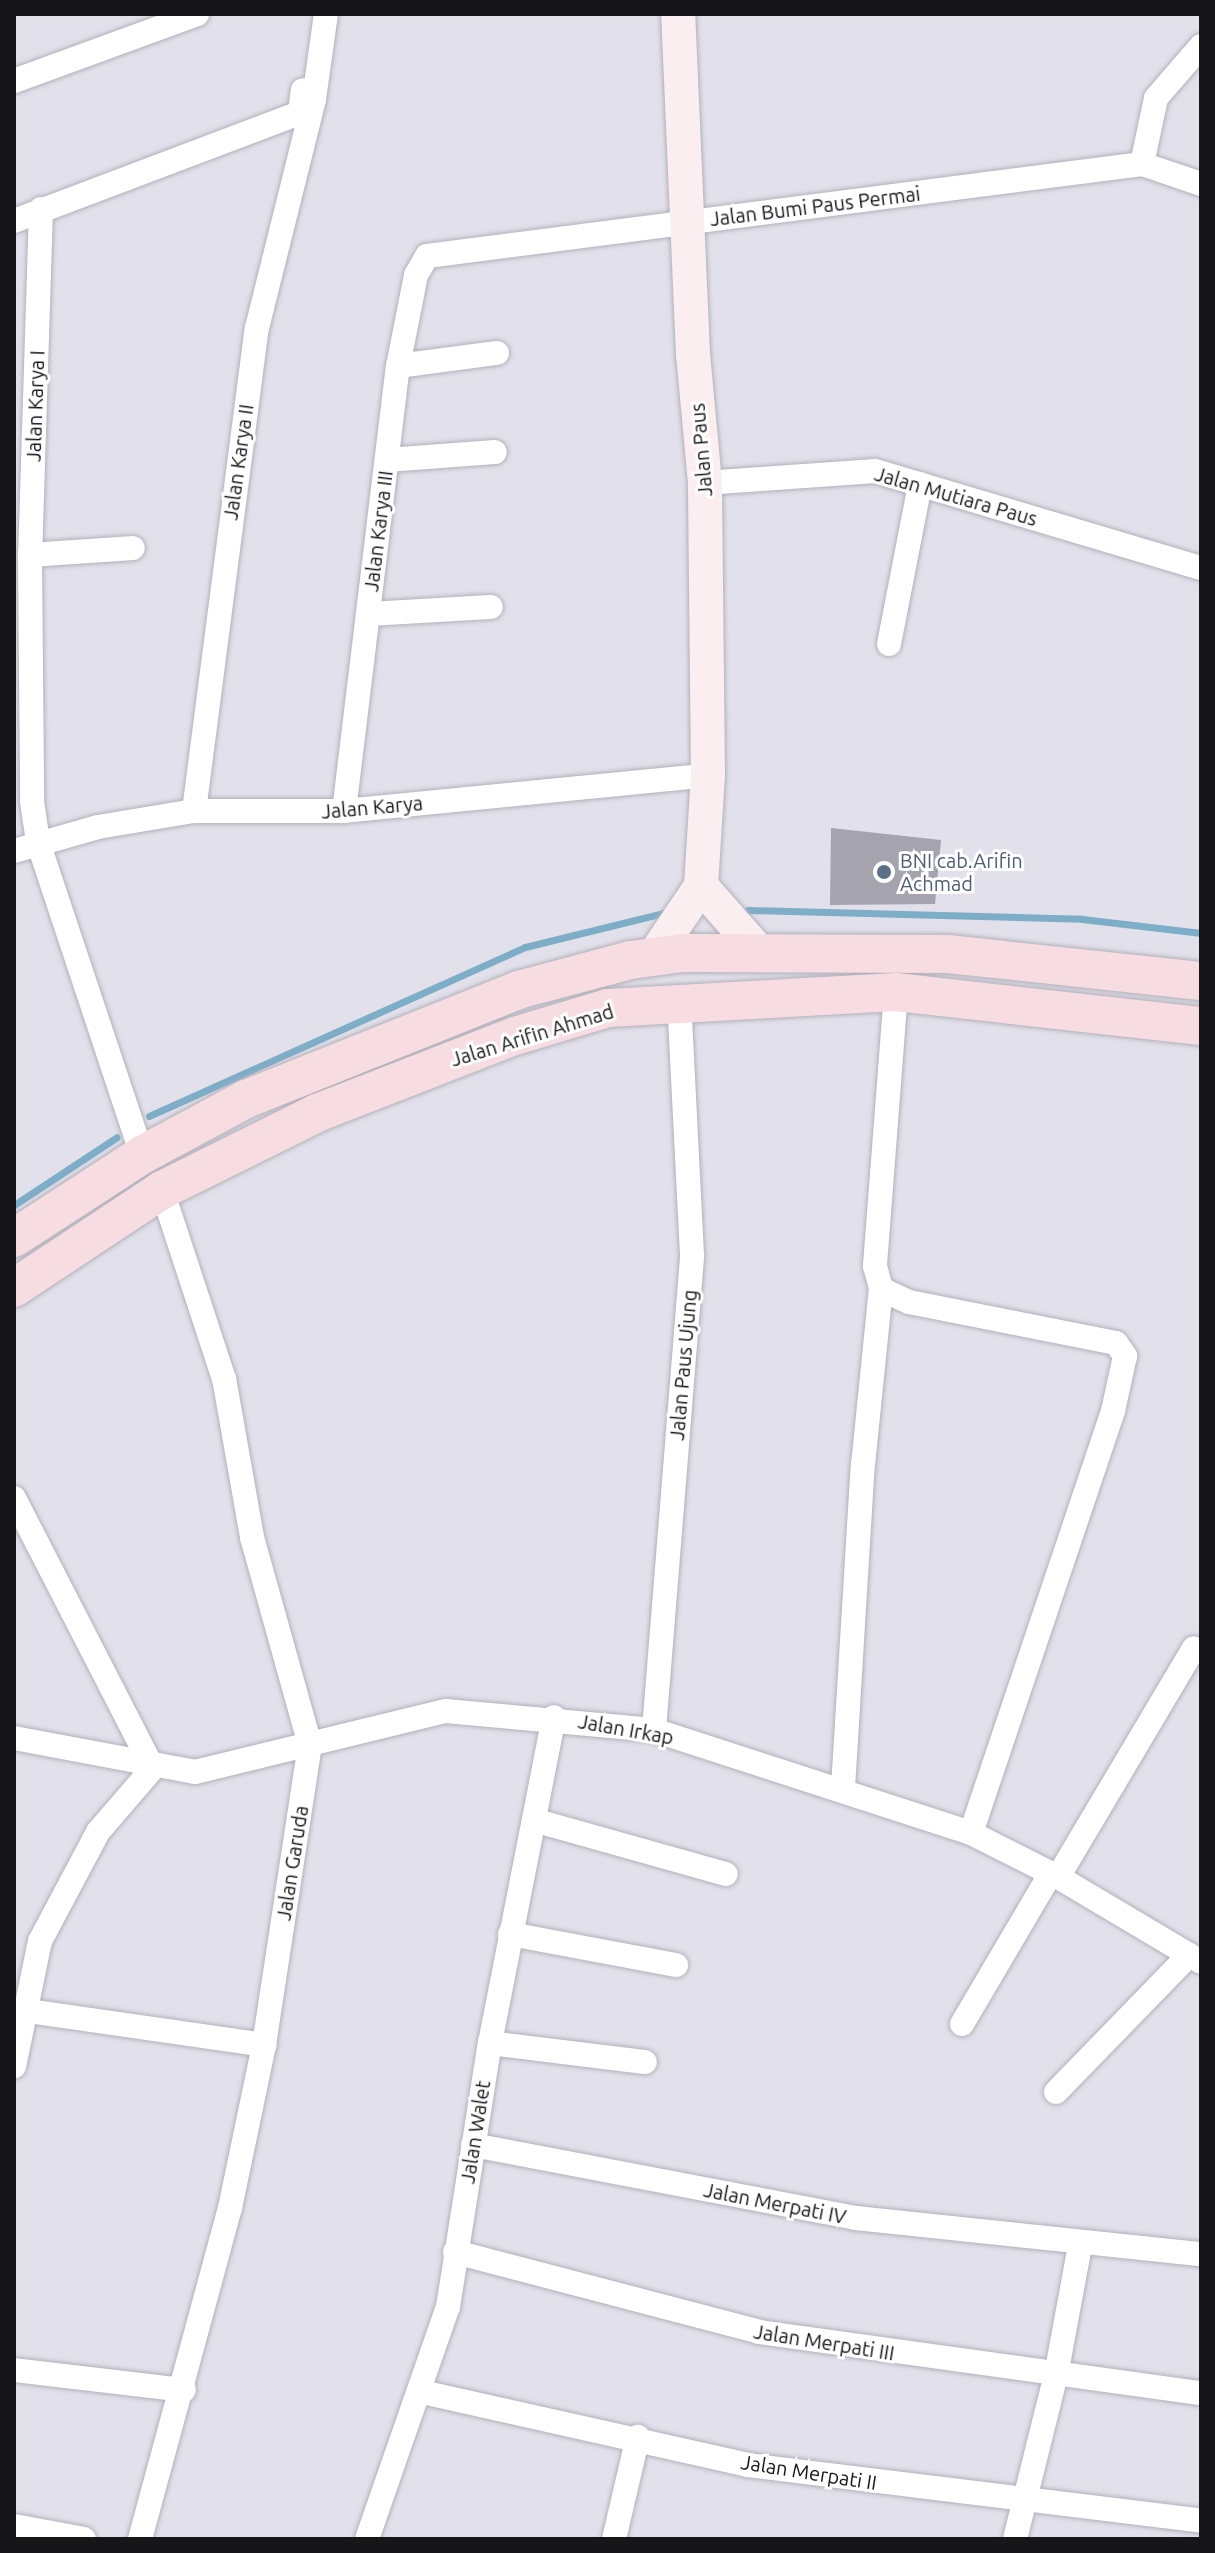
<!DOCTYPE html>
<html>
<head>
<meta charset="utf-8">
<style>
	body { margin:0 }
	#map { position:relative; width:1215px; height:2553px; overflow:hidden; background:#e2e1eb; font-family:Ubuntu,sans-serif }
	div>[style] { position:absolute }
	.stream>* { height:7px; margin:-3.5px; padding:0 3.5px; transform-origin:3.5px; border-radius:3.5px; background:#7eadc7 }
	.building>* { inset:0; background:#a5a4ae }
	.roads { filter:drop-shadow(0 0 2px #b2b1bb) drop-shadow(0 0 2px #b2b1bb) }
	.minor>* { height:24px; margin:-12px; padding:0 12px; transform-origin:12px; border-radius:12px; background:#fff }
	.secondary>* { height:34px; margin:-17px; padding:0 17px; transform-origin:17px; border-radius:17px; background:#fbeef0 }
	.primary>* { height:38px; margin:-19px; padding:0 19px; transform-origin:19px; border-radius:19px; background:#f7dce1 }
	.dots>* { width:22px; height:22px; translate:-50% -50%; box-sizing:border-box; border:4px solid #fff; border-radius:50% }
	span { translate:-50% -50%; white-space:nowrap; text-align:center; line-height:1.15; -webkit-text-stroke:6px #fff; paint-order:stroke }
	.street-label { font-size:20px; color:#161619 }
	.service-label { font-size:20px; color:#4e5e75 }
	.left { translate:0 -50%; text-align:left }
	.frame { position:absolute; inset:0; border:16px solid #161619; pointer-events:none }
</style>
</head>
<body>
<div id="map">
	<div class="stream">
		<div style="left:748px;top:910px;width:334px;rotate:1.5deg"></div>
		<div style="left:1082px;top:919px;width:120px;rotate:6.7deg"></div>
		<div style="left:149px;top:1116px;width:412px;rotate:-24.2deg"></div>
		<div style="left:525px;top:947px;width:142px;rotate:-13.8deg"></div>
		<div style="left:14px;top:1205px;width:123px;rotate:-33.4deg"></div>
	</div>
	<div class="building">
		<div style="clip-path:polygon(831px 828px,941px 840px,935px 904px,830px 905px)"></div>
	</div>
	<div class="roads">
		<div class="minor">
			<div style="left:14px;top:81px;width:195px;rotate:-20.1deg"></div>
			<div style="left:1142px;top:164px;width:67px;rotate:-78deg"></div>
			<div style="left:1156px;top:98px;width:69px;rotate:-49.1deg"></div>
			<div style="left:41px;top:209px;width:346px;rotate:91.8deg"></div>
			<div style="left:30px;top:555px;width:246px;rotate:89.5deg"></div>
			<div style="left:32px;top:801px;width:41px;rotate:81.7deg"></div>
			<div style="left:38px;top:842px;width:330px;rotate:71.6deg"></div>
			<div style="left:14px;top:221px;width:306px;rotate:-20.7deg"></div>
			<div style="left:300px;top:113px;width:23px;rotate:-83deg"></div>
			<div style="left:398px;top:366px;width:100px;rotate:-7.5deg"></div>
			<div style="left:387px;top:460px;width:108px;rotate:-4.2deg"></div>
			<div style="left:705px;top:483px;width:170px;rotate:-4deg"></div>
			<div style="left:875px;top:471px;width:340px;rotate:16.6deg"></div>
			<div style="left:30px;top:555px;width:103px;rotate:-3.9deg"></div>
			<div style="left:368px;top:614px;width:123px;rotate:-3.3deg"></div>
			<div style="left:889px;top:644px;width:163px;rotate:-79deg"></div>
			<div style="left:194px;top:811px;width:487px;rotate:-82.6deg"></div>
			<div style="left:257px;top:328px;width:236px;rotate:-76deg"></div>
			<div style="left:314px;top:99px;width:86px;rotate:-82deg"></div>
			<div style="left:344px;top:811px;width:448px;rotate:-83.1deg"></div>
			<div style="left:398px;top:366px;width:93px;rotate:-78.8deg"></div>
			<div style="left:416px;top:275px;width:22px;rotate:-60deg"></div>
			<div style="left:427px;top:256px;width:721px;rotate:-7.33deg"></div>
			<div style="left:1142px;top:164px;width:62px;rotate:18.7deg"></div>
			<div style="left:14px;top:851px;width:87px;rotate:-15.9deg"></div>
			<div style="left:98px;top:827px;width:97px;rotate:-9.5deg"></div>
			<div style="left:194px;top:811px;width:150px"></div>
			<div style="left:344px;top:811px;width:366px;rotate:-5.6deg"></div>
			<div style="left:896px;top:992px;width:275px;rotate:94.4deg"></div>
			<div style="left:875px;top:1266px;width:24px;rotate:75deg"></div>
			<div style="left:881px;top:1289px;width:31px;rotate:25deg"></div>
			<div style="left:909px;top:1302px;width:211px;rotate:11.2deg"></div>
			<div style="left:1116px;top:1343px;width:16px;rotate:55deg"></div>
			<div style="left:1125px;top:1356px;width:56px;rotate:102.3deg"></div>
			<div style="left:1113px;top:1411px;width:445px;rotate:108.6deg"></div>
			<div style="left:14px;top:1498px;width:304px;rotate:62.8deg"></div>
			<div style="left:153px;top:1768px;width:84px;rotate:130.7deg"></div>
			<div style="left:98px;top:1832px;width:123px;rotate:118deg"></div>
			<div style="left:40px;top:1941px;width:128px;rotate:101.7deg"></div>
			<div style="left:654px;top:1730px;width:477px;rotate:-85.4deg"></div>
			<div style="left:692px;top:1255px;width:255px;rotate:-92.9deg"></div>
			<div style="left:14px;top:1738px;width:184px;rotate:10.6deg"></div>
			<div style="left:195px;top:1772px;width:258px;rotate:-13.7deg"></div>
			<div style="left:446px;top:1711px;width:209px;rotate:5.2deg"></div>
			<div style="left:654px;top:1730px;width:333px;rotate:18deg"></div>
			<div style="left:971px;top:1833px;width:97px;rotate:26.8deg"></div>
			<div style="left:1058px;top:1877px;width:166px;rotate:30.7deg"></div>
			<div style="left:843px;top:1788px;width:324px;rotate:-86.5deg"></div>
			<div style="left:863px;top:1465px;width:177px;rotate:-84.2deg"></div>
			<div style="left:537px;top:1821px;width:196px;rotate:15.7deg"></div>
			<div style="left:1058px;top:1877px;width:266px;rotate:-59.3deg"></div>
			<div style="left:510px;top:1934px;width:169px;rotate:10.6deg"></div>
			<div style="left:22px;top:2010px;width:245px;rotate:8.2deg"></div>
			<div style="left:962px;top:2024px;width:175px;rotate:-59.5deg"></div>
			<div style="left:490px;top:2043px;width:156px;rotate:7deg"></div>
			<div style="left:1056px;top:2092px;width:191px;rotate:-45.8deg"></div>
			<div style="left:473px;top:2145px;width:390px;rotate:10.8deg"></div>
			<div style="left:856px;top:2218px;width:347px;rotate:6deg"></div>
			<div style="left:455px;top:2252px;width:314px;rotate:14.7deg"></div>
			<div style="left:759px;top:2332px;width:446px;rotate:7.9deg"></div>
			<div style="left:14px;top:2370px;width:171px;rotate:6.7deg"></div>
			<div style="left:422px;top:2392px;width:334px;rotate:12.6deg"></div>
			<div style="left:748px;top:2465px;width:456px;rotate:7deg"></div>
			<div style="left:14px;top:2526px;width:71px;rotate:10.5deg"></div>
			<div style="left:140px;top:2539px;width:343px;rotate:-74.8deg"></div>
			<div style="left:230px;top:2208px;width:167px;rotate:-78.2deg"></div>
			<div style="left:264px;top:2045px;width:304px;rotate:-81.3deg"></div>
			<div style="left:310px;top:1745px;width:216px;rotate:-105.6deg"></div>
			<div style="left:252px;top:1537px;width:160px;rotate:-100deg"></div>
			<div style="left:224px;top:1379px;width:199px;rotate:-108.2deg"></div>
			<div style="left:367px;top:2539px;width:246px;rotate:-70.8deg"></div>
			<div style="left:448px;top:2307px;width:267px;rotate:-81deg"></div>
			<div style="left:490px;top:2043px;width:332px;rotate:-78.9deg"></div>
			<div style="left:614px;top:2539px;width:105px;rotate:-76.8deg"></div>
			<div style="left:1015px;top:2539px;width:169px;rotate:-76deg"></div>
			<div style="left:1056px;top:2375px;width:132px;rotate:-79.5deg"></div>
		</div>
		<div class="secondary">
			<div style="left:701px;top:886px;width:91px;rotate:48.6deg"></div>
			<div style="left:653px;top:957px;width:86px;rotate:-55.9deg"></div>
			<div style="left:701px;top:886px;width:111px;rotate:-86.4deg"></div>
			<div style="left:708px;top:775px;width:292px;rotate:-90.6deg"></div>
			<div style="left:705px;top:483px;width:130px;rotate:-95.3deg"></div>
			<div style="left:693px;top:354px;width:340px;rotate:-92.5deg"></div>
		</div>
		<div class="primary">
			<div style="left:14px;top:1238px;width:153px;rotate:-33deg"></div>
			<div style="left:142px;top:1155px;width:118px;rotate:-28.3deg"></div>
			<div style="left:246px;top:1099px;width:293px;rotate:-21.8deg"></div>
			<div style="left:518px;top:990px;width:117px;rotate:-14.9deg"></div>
			<div style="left:631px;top:960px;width:52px;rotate:-7.7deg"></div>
			<div style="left:683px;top:953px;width:265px;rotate:0.2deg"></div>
			<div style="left:948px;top:954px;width:254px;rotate:6.1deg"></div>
			<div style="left:14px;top:1288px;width:178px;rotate:-33.5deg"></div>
			<div style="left:162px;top:1190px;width:173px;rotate:-26.4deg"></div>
			<div style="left:317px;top:1113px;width:212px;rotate:-21.3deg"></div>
			<div style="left:515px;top:1036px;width:97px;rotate:-16.8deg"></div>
			<div style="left:608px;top:1008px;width:288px;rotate:-3.2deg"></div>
			<div style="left:896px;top:992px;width:307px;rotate:6.4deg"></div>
		</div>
	</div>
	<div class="dots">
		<div style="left:884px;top:872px;background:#5c6f8a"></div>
	</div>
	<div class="street-label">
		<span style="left:815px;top:206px;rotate:-7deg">Jalan Bumi Paus Permai</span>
		<span style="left:35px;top:406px;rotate:-88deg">Jalan Karya I</span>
		<span style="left:701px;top:450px;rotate:-95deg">Jalan Paus</span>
		<span style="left:238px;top:462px;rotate:-82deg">Jalan Karya II</span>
		<span style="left:956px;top:496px;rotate:16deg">Jalan Mutiara Paus</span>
		<span style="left:378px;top:531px;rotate:-83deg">Jalan Karya III</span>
		<span style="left:372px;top:807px;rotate:-5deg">Jalan Karya</span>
		<span style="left:532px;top:1035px;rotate:-17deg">Jalan Arifin Ahmad</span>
		<span style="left:683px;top:1365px;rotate:-85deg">Jalan Paus Ujung</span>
		<span style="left:626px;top:1729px;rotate:10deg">Jalan Irkap</span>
		<span style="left:292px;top:1863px;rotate:-81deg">Jalan Garuda</span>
		<span style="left:475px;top:2132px;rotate:-81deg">Jalan Walet</span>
		<span style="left:775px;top:2203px;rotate:11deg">Jalan Merpati IV</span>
		<span style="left:824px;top:2342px;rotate:9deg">Jalan Merpati III</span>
		<span style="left:809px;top:2472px;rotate:9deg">Jalan Merpati II</span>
	</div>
	<div class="service-label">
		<span class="left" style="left:900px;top:872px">BNI cab.Arifin<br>Achmad</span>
	</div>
	<div class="frame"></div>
</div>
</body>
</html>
